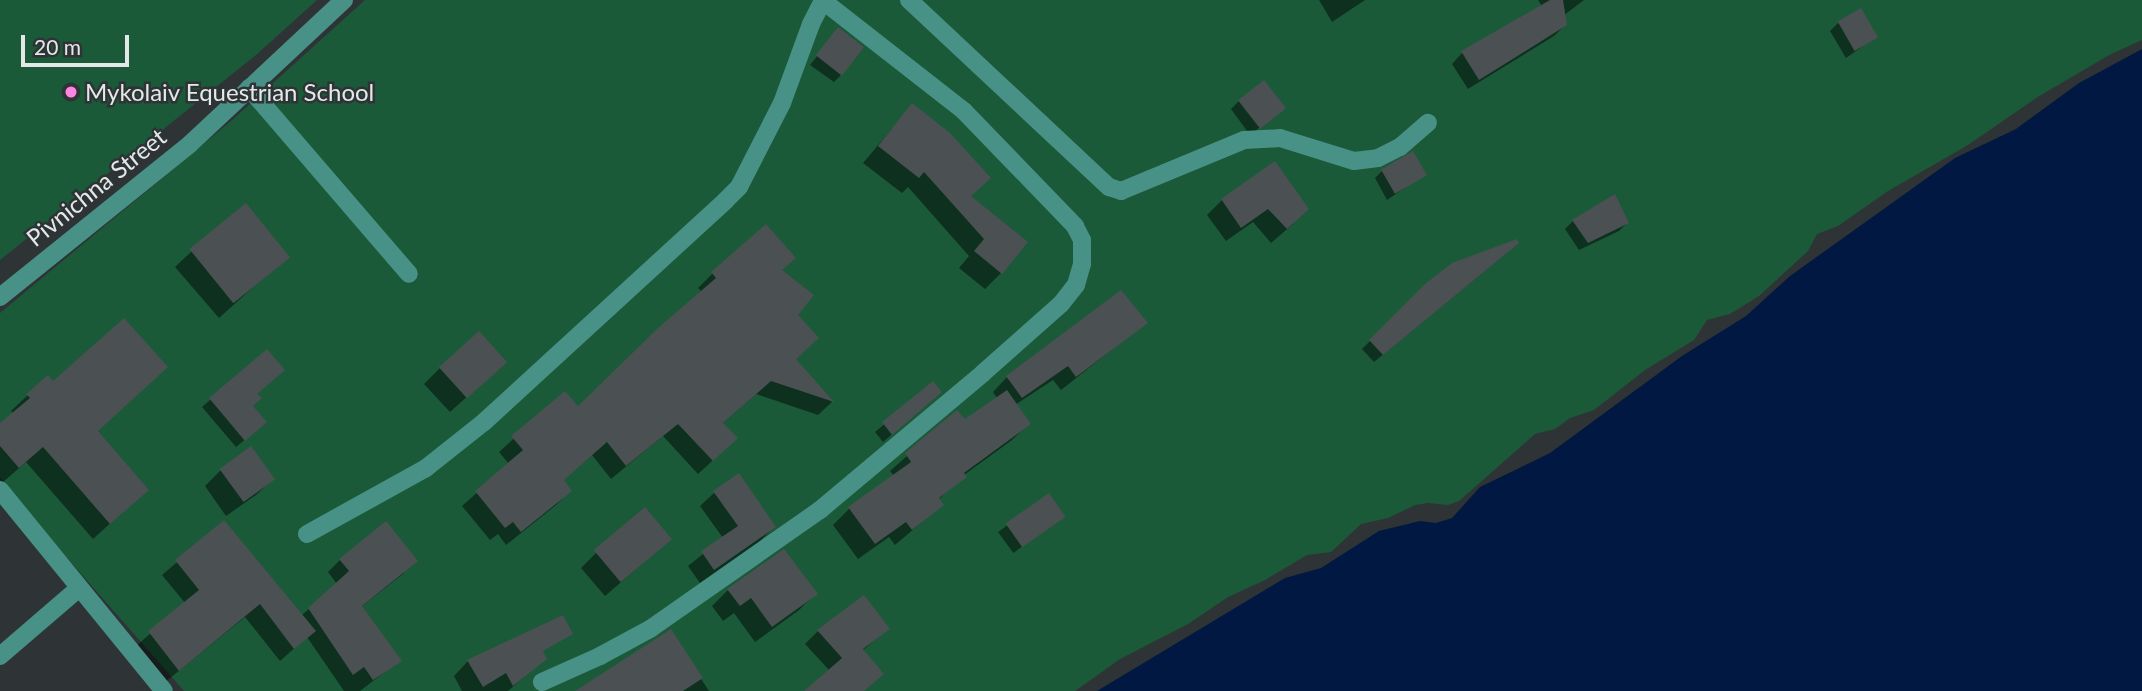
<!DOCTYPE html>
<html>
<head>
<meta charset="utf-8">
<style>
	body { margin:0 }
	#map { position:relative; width:2142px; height:691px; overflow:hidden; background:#2e3435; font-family:Lato,sans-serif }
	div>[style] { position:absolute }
	.green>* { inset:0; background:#1b5a39 }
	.water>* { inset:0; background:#011842 }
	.shadow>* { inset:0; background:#0007; transform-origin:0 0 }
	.building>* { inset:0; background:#4b5053; transform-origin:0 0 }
	.minor>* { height:18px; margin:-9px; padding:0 9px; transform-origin:9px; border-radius:9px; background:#489186 }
	.dots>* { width:19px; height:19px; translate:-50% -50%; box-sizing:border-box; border:4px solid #2e3435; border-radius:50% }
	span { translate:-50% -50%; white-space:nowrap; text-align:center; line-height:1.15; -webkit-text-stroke:5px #2e3435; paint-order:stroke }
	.poi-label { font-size:24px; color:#e4e8e8 }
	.left { translate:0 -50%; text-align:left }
	.street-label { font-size:24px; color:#e4e8e8 }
	.scale { position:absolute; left:21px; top:35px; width:108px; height:32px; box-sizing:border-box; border:4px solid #e4e8e8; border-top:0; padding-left:9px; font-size:21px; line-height:24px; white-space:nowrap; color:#e4e8e8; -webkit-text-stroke:5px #2e3435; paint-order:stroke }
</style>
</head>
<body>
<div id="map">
	<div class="green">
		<div style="clip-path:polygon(0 0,317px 0,256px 55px,0 260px)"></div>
		<div style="clip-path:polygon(365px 0,2142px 0,2142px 40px,2109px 55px,2036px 98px,1968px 145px,1888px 191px,1838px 226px,1817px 234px,1808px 251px,1759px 296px,1730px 314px,1707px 320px,1694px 340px,1645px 370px,1594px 410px,1570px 418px,1555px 429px,1535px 434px,1459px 501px,1448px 505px,1428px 503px,1415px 505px,1388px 518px,1361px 524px,1331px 552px,1307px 555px,1265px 580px,1228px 597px,1188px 624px,1120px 659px,1075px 691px,184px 691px,61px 551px,0 477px,0 313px,231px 121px)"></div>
	</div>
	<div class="water">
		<div style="clip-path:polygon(2142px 49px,2142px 691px,1097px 691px,1285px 578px,1321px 568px,1379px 531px,1420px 521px,1436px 523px,1452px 518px,1480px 487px,1550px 453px,1682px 356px,1746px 316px,1790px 276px,1955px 158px,2016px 129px,2079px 83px)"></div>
	</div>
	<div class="shadow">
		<div style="clip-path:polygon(1319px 0,1365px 0,1332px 22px)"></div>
		<div style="clip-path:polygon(1538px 0,1584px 0,1563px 16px,1565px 25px,1554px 36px,1468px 89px,1452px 64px,1462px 53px,1542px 6px)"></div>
		<div style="clip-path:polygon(1838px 23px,1876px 37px,1846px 58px,1830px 31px)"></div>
		<div style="clip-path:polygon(838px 30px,842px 74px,834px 82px,810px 65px)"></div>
		<div style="clip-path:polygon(1239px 101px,1284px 108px,1250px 135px,1231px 109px)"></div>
		<div style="clip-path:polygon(912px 105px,970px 197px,1001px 273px,985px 289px,959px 268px,969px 256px,908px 187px,902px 193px,863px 163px)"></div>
		<div style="clip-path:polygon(1275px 163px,1293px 224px,1271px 243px,1253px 222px,1226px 241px,1207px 215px,1222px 200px)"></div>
		<div style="clip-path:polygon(1383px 170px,1425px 174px,1387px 200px,1375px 178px)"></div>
		<div style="clip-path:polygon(1573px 221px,1627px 223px,1619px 231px,1579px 250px,1565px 229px)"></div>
		<div style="clip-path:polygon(766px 226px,796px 315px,794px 360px,832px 402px,818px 415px,756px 394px,722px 424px,722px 452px,698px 474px,663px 436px,611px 479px,592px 455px,562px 481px,570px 491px,556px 505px,506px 545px,498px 534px,490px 540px,462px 506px,509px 464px,499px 452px,564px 393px,578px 408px,702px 292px,698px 288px,712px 274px)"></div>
		<div style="clip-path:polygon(192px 251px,287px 257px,219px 318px,175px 267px)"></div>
		<div style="clip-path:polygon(1509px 251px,1374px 362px,1362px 349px,1426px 285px)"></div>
		<div style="clip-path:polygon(1146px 323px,1061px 390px,1053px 380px,1015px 405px,1029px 424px,1012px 440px,964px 475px,938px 500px,942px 505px,895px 545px,889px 537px,858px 559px,833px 525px,849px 509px,894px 476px,890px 471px,957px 412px,964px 421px,997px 398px,993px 392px,1007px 377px)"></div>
		<div style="clip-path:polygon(266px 351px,251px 406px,257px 430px,236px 447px,202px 407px)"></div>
		<div style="clip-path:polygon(440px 368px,488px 378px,450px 412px,424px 384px)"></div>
		<div style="clip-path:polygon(47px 377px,147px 490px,93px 539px,26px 462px,2px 483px,0 480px,0 426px,14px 414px,11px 411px)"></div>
		<div style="clip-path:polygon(933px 384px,932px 400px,883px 442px,875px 432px)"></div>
		<div style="clip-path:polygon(221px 470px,273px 479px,256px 495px,226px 516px,205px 486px)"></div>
		<div style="clip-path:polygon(714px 493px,774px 527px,760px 541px,700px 583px,688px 566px,723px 538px,700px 506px)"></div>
		<div style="left:1049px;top:495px;width:26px;height:63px;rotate:54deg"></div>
		<div style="clip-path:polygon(224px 522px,301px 616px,337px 584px,328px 572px,340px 560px,404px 573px,361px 607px,399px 661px,360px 691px,344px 691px,307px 637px,280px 661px,245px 617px,164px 683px,135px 647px,185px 603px,162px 575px)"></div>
		<div style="clip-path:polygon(596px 553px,655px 553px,605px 596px,581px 568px)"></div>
		<div style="clip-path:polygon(728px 590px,815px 594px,799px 610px,755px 642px,734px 613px,723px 621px,712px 606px)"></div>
		<div style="clip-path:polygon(888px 629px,862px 651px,863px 691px,807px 691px,830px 671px,805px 644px,818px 631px)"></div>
		<div style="clip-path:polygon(670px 632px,709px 691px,578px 691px)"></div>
		<div style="clip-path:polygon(545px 659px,508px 691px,462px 691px,454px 676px,468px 661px)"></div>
	</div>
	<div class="building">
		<div style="clip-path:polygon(1550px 0,1563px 0,1567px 25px,1479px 80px,1461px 51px)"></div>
		<div style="left:1861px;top:8px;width:34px;height:27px;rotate:60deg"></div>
		<div style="left:838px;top:27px;width:33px;height:36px;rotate:38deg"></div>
		<div style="left:1264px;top:80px;width:36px;height:33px;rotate:52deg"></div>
		<div style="clip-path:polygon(912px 103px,950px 133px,991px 178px,971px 196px,1028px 242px,1002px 274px,974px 251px,984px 239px,924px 172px,919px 178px,878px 146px)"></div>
		<div style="left:1413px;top:151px;width:28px;height:37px;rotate:60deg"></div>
		<div style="clip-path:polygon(1275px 161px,1309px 209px,1287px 229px,1268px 209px,1241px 228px,1221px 199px)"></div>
		<div style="clip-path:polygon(1615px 194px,1629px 223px,1588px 243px,1572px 220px)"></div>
		<div style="left:246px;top:203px;width:70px;height:73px;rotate:51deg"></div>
		<div style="clip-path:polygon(766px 224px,796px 258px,782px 270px,814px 295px,798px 315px,819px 338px,796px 359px,834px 402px,771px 381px,723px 423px,738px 438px,713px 461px,678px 424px,626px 466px,607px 442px,564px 480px,572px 491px,521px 532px,513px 522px,505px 528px,475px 491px,523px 450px,511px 436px,565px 391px,578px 406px,658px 328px,716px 278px,711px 272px)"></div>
		<div style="clip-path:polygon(1517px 239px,1519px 243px,1383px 355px,1369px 340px,1425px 284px,1452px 263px)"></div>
		<div style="clip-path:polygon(1121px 290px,1148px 323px,1076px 377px,1068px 366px,1022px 398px,1006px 376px)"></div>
		<div style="clip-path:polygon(124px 318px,168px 367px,98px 431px,149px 490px,110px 524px,43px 447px,19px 468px,0 446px,0 423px,30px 398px,26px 394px,48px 375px,53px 381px)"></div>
		<div style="left:479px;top:331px;width:42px;height:54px;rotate:48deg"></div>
		<div style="clip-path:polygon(267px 349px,285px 370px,257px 394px,262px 398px,253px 406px,267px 422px,245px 441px,209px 398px)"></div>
		<div style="clip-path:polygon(933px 381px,942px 392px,892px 435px,882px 422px)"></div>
		<div style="clip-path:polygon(1007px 390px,1031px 424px,964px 473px,967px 477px,939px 498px,944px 505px,912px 530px,906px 522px,875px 544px,848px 507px,911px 462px,905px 453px,957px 410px,965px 419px)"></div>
		<div style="left:251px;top:446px;width:41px;height:39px;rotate:54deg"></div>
		<div style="clip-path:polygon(739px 473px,776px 527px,714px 570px,701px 551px,738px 526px,713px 491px)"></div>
		<div style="left:1049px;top:493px;width:29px;height:53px;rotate:55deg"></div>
		<div style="left:645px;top:507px;width:42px;height:67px;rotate:50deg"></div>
		<div style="clip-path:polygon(224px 520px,316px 631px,294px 649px,260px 604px,179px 671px,148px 631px,199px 590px,175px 560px)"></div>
		<div style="clip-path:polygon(386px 521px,418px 561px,362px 606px,402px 661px,373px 680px,364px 667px,353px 675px,308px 608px,349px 571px,339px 559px)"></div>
		<div style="clip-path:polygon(784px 549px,818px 594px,772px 627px,751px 598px,740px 606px,727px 589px)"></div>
		<div style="clip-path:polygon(864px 595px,890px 629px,863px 649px,884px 674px,864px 691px,804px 691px,842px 658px,817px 630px)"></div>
		<div style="clip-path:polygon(563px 615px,573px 634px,543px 651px,547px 659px,513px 686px,506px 673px,483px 687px,467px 660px)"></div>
		<div style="clip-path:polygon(671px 629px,703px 678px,683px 691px,575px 691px)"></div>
	</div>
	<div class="minor">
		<div style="left:909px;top:0;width:274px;rotate:43.1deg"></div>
		<div style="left:1109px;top:187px;width:13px;rotate:18deg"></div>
		<div style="left:1121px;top:191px;width:133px;rotate:-22.5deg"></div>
		<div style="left:1244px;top:140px;width:36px;rotate:-3deg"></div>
		<div style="left:1280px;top:138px;width:77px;rotate:17.3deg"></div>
		<div style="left:1354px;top:161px;width:24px;rotate:-7deg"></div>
		<div style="left:1378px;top:158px;width:25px;rotate:-27deg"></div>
		<div style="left:1400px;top:147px;width:37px;rotate:-41deg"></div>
		<div style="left:249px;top:88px;width:245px;rotate:49.3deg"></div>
		<div style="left:0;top:297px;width:244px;rotate:-38.8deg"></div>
		<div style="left:190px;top:144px;width:211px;rotate:-43.1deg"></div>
		<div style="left:0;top:490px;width:259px;rotate:50.8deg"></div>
		<div style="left:307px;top:534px;width:136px;rotate:-29deg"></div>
		<div style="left:426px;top:468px;width:74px;rotate:-38.4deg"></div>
		<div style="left:484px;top:422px;width:327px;rotate:-42.5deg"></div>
		<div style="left:725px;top:201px;width:20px;rotate:-45deg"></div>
		<div style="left:739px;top:187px;width:94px;rotate:-62.9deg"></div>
		<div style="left:782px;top:103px;width:84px;rotate:-69.8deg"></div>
		<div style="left:811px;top:24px;width:27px;rotate:-63deg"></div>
		<div style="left:0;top:656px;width:103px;rotate:-40.7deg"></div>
		<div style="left:542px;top:682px;width:64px;rotate:-24.1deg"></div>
		<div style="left:600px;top:656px;width:57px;rotate:-28.4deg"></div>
		<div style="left:650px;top:629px;width:208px;rotate:-35deg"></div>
		<div style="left:820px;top:510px;width:213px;rotate:-40deg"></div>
		<div style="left:983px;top:373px;width:104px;rotate:-41.5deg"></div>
		<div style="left:1061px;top:304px;width:24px;rotate:-52deg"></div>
		<div style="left:1076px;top:285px;width:22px;rotate:-74deg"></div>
		<div style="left:1082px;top:264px;width:24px;rotate:-90deg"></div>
		<div style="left:1082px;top:240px;width:16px;rotate:-117deg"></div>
		<div style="left:1075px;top:226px;width:160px;rotate:-134deg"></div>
		<div style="left:964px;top:111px;width:180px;rotate:-142deg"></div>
	</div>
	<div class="dots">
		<div style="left:71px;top:92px;background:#fe85e0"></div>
	</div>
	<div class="poi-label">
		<span class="left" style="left:85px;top:92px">Mykolaiv Equestrian School</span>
	</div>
	<div class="street-label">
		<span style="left:96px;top:187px;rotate:-39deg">Pivnichna Street</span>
	</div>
	<div class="scale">20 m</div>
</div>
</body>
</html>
